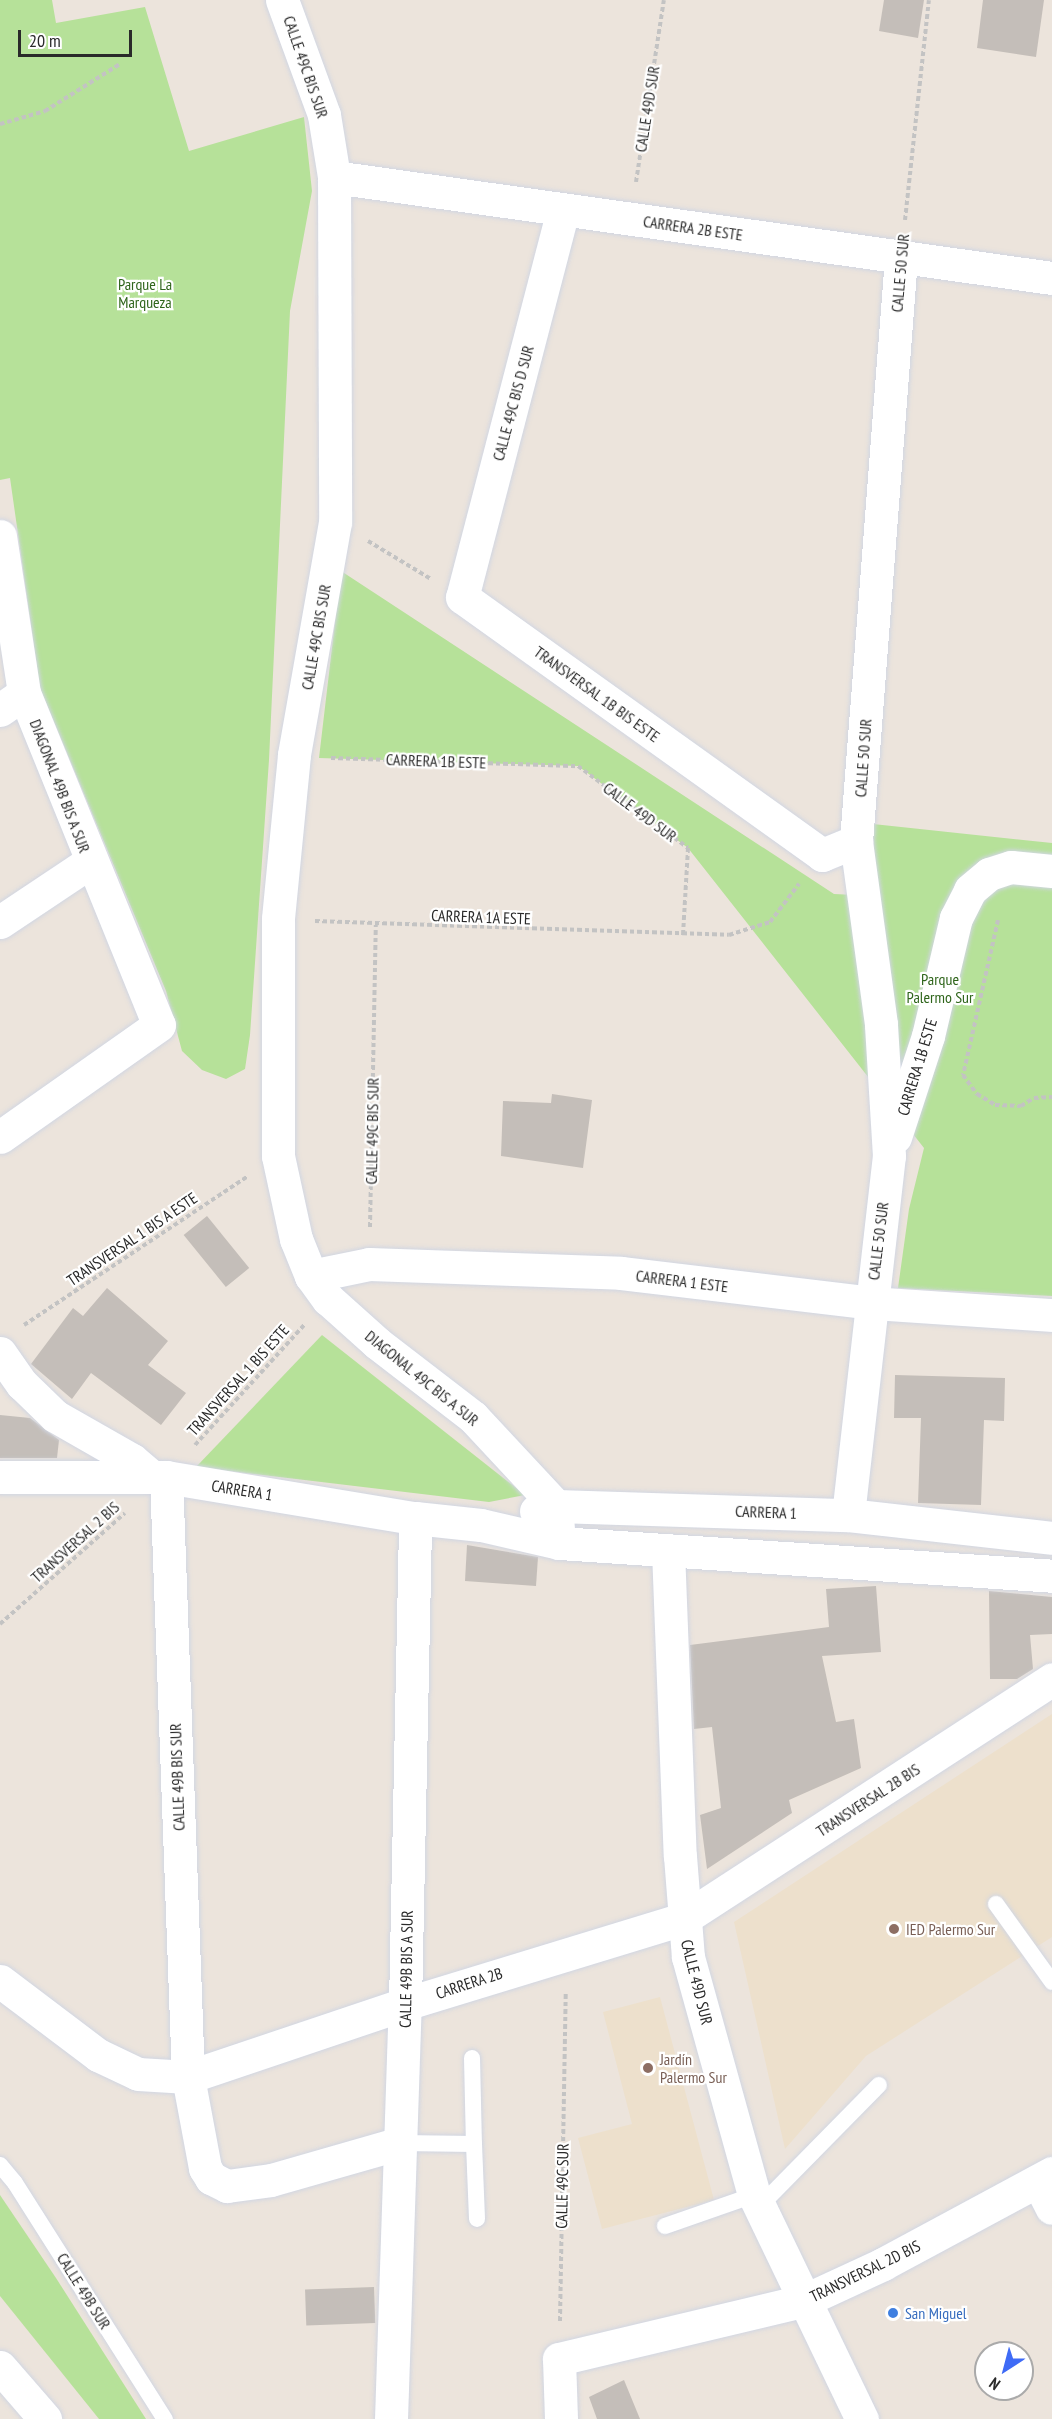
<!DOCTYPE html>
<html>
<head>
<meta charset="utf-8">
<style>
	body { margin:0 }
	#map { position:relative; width:1052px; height:2419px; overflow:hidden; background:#ece4dc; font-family:"PT Sans Narrow",sans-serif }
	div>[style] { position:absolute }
	.education>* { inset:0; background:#ede0cc }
	.green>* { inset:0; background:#b6e199 }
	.building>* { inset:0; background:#c4beb9; transform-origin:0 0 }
	.path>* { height:4px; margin-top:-2px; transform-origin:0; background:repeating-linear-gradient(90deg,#c3c3c3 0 4.5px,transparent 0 7.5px) }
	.roads { filter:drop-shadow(0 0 2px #d1d6e2) drop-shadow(0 0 2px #d1d6e2) }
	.service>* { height:16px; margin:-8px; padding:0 8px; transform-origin:8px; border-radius:8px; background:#fff }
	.minor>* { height:33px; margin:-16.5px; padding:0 16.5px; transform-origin:16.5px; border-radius:16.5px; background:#fff }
	.tertiary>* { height:33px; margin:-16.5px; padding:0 16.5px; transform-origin:16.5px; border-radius:16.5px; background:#fff }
	.dots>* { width:16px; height:16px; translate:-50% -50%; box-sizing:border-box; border:3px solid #fff; border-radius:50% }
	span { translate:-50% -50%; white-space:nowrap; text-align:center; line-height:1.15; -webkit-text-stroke:4.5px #fff; paint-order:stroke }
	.street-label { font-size:16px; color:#2a2a2a }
	.park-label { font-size:16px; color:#2f651b }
	.education-label { font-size:16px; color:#785e54 }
	.left { translate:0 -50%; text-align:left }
	.shop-label { font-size:16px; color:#366cbe }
	.north { position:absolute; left:974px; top:2341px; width:60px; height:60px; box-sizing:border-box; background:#fff; border:2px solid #aaa; border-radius:50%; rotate:216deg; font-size:16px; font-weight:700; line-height:24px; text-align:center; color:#2a2a2a }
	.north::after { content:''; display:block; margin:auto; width:21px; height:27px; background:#3f6bf6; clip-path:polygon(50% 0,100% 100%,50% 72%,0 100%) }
	.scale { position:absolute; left:18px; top:30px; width:114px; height:27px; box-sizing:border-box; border:3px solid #2a2a2a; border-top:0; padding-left:8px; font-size:18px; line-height:21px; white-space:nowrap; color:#2a2a2a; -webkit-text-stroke:4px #fff; paint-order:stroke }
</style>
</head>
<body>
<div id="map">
	<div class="education">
		<div style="clip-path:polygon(1052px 1714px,1052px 1937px,866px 2056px,785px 2149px,734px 1922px)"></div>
		<div style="clip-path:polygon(660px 1997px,714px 2200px,602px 2229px,578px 2138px,632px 2124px,603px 2012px)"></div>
	</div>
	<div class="green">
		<div style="clip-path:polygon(0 0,52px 0,56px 23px,145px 7px,189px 151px,304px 117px,312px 191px,290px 311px,269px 760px,250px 1035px,245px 1069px,226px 1079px,202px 1070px,182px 1051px,166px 991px,40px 688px,10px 478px,0 480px)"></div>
		<div style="clip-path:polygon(341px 571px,834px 894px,876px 896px,873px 824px,1052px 843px,1052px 1296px,898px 1288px,909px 1209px,924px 1148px,688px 848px,578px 766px,319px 758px)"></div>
		<div style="clip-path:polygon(322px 1335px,525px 1495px,489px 1502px,196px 1467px)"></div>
		<div style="clip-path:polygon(0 2195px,56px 2278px,146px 2419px,99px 2419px,0 2296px)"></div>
	</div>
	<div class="building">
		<div style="clip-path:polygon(884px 0,924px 0,918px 38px,879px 31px)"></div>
		<div style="clip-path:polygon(983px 0,1044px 0,1036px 57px,977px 48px)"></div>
		<div style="clip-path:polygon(552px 1094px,592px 1100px,583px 1168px,501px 1156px,503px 1101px,551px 1103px)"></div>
		<div style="left:207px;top:1216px;width:67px;height:30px;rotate:51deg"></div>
		<div style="clip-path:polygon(107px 1288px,168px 1341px,148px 1365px,186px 1393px,161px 1425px,91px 1373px,72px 1399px,31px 1364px,73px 1308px,83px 1316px)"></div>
		<div style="clip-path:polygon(895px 1375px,1005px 1378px,1004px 1421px,984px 1420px,981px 1505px,918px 1503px,921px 1418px,894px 1418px)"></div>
		<div style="clip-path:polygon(0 1415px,30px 1418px,59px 1440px,57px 1458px,0 1458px)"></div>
		<div style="clip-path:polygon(467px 1545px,538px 1557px,536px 1586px,465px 1581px)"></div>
		<div style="clip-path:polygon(876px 1586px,881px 1652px,822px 1656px,836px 1722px,854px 1719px,861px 1768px,789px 1800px,792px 1813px,707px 1869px,700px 1815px,721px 1808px,712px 1727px,694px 1729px,690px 1645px,829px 1627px,826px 1589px)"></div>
		<div style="clip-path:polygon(989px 1591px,1052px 1597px,1052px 1634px,1030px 1635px,1033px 1669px,1017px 1679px,990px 1679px)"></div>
		<div style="left:374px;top:2287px;width:36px;height:69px;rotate:88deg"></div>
		<div style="clip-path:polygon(624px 2380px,640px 2419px,597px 2419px,589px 2397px)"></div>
	</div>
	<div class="path">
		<div style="left:0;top:124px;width:47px;rotate:-16.1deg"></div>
		<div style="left:45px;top:111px;width:89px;rotate:-32.1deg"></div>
		<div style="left:636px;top:182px;width:184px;rotate:-81.3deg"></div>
		<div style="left:905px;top:220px;width:221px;rotate:-83.8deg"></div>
		<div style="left:368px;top:541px;width:74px;rotate:31.1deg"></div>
		<div style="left:331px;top:758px;width:247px;rotate:1.9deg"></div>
		<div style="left:578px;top:766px;width:137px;rotate:36.7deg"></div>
		<div style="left:688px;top:848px;width:88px;rotate:93.3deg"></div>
		<div style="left:998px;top:920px;width:159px;rotate:102.7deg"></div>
		<div style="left:963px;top:1075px;width:24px;rotate:54deg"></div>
		<div style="left:977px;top:1094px;width:21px;rotate:31deg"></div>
		<div style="left:995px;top:1105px;width:26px;rotate:2deg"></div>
		<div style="left:1021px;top:1106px;width:15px;rotate:-32deg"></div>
		<div style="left:1034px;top:1098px;width:18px;rotate:-3deg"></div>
		<div style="left:315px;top:921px;width:414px;rotate:1.9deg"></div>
		<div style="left:729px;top:935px;width:43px;rotate:-17.6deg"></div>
		<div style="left:770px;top:922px;width:48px;rotate:-52.7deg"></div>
		<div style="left:370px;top:1227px;width:302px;rotate:-88.9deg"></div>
		<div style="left:24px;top:1325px;width:268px;rotate:-33.6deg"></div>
		<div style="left:195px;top:1445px;width:164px;rotate:-47.7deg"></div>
		<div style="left:0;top:1624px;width:167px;rotate:-41.6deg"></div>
		<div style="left:560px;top:2321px;width:329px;rotate:-89deg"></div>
	</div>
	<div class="roads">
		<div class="service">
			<div style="left:996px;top:1904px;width:96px;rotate:54.3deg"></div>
			<div style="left:472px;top:2058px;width:86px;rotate:88.7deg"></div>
			<div style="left:400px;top:2143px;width:74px;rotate:0.8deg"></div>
			<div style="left:474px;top:2144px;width:75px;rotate:87.7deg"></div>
			<div style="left:0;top:2165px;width:23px;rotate:50deg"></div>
			<div style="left:15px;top:2183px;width:280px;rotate:57.6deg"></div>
			<div style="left:759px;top:2207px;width:171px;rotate:-45.5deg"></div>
			<div style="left:665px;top:2226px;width:94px;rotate:-19.2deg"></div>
		</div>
		<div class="minor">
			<div style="left:282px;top:0;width:122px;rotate:69.9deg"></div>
			<div style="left:324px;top:115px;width:63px;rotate:80.8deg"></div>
			<div style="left:334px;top:177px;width:345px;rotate:89.8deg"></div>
			<div style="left:335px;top:522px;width:237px;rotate:100deg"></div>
			<div style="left:294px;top:755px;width:165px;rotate:95.6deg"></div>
			<div style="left:278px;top:919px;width:237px;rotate:90deg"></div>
			<div style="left:278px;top:1156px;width:85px;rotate:77.8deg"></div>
			<div style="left:296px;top:1239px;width:40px;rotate:68deg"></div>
			<div style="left:311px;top:1276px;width:29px;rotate:54deg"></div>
			<div style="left:328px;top:1299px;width:66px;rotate:41.9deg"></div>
			<div style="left:377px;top:1343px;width:121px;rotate:37.6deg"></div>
			<div style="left:473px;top:1417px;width:122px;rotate:47deg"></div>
			<div style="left:556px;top:1506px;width:37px;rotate:85deg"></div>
			<div style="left:334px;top:177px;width:725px;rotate:8.01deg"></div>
			<div style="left:563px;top:210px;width:400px;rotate:104.6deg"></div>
			<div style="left:462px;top:597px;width:443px;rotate:35.6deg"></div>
			<div style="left:822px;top:855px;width:37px;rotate:-22deg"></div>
			<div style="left:0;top:536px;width:159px;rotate:81.3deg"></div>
			<div style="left:24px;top:693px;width:358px;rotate:67.9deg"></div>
			<div style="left:159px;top:1025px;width:194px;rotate:144.8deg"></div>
			<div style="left:0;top:710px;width:29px;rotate:-35deg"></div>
			<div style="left:0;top:922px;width:108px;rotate:-33.7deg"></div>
			<div style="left:895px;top:1137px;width:106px;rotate:-71.9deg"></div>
			<div style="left:928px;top:1036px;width:121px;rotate:-76.7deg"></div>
			<div style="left:956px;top:918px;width:31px;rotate:-63deg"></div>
			<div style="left:970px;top:890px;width:25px;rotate:-40deg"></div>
			<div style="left:989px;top:874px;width:23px;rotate:-18deg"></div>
			<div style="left:1011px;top:867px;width:41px;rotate:5.6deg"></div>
			<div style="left:311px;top:1276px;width:59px;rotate:-11.7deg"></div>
			<div style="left:369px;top:1264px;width:252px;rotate:2deg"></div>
			<div style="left:621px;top:1273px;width:252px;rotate:6.8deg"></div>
			<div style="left:871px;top:1303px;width:181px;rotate:3.8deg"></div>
			<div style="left:0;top:1353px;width:38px;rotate:55deg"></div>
			<div style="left:22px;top:1384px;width:46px;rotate:44.1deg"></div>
			<div style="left:55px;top:1416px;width:89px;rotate:29.7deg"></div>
			<div style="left:132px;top:1460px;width:25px;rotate:40deg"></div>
			<div style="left:0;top:1477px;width:166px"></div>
			<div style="left:166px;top:1477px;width:252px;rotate:9.4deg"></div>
			<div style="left:415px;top:1518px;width:66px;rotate:6.1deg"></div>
			<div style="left:481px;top:1525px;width:80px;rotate:13deg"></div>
			<div style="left:559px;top:1543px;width:494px;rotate:3.8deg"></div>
			<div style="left:166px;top:1477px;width:600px;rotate:87.9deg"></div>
			<div style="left:188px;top:2077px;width:93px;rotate:79.4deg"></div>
			<div style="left:205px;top:2168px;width:12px;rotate:59deg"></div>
			<div style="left:211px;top:2178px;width:18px;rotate:27deg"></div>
			<div style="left:227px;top:2186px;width:44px;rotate:-7.8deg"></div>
			<div style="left:271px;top:2180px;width:134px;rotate:-16deg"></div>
			<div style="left:536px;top:1511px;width:21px;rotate:-14deg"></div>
			<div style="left:556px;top:1506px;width:292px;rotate:1.8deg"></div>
			<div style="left:848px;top:1515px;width:205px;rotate:6.4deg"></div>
			<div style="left:848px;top:1515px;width:361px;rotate:-83.5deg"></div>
			<div style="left:889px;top:1156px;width:132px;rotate:-93.5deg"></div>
			<div style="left:881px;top:1024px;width:185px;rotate:-97.8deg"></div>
			<div style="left:856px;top:841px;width:586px;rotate:-85.59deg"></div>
			<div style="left:668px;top:1550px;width:306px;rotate:87.8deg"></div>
			<div style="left:680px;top:1856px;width:101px;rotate:85.5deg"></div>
			<div style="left:688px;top:1957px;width:247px;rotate:74.5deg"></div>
			<div style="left:754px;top:2195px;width:249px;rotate:64.3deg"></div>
			<div style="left:0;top:1981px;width:123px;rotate:37.1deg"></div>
			<div style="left:98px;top:2055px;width:44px;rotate:25.4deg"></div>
			<div style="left:138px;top:2074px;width:50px;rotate:3.4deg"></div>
			<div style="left:188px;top:2077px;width:229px;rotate:-18.6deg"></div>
			<div style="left:405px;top:2004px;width:291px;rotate:-17deg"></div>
			<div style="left:683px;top:1919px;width:440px;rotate:-33deg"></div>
			<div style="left:1038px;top:2181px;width:30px;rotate:63deg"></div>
			<div style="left:391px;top:2419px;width:415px;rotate:-88.1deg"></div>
			<div style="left:405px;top:2004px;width:486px;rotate:-88.8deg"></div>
			<div style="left:561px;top:2419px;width:60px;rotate:-91.9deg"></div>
			<div style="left:559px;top:2359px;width:251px;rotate:-13.4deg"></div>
			<div style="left:803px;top:2301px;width:88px;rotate:-24.8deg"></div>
			<div style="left:883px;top:2264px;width:192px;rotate:-28.3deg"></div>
		</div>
		<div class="tertiary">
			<div style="left:0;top:2367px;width:69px;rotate:49.1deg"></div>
		</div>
	</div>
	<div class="dots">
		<div style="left:894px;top:1929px;background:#8d6e63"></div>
		<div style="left:648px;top:2068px;background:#8d6e63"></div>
		<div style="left:893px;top:2313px;background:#3f7fe0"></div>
	</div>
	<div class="street-label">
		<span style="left:306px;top:67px;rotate:71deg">CALLE 49C BIS SUR</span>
		<span style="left:647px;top:109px;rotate:-81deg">CALLE 49D SUR</span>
		<span style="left:693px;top:228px;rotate:8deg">CARRERA 2B ESTE</span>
		<span style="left:900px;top:273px;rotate:-85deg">CALLE 50 SUR</span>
		<span style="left:513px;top:403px;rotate:-75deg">CALLE 49C BIS D SUR</span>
		<span style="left:316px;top:637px;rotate:-80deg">CALLE 49C BIS SUR</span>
		<span style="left:597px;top:694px;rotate:36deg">TRANSVERSAL 1B BIS ESTE</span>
		<span style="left:863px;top:758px;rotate:-86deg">CALLE 50 SUR</span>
		<span style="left:436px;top:761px;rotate:2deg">CARRERA 1B ESTE</span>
		<span style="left:60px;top:786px;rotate:69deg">DIAGONAL 49B BIS A SUR</span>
		<span style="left:640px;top:812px;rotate:37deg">CALLE 49D SUR</span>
		<span style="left:481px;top:917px;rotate:2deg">CARRERA 1A ESTE</span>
		<span style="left:917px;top:1067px;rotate:-73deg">CARRERA 1B ESTE</span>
		<span style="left:372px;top:1131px;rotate:-89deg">CALLE 49C BIS SUR</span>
		<span style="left:132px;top:1239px;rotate:-34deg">TRANSVERSAL 1 BIS A ESTE</span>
		<span style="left:878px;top:1241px;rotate:-83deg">CALLE 50 SUR</span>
		<span style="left:682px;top:1281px;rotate:7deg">CARRERA 1 ESTE</span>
		<span style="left:422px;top:1378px;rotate:39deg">DIAGONAL 49C BIS A SUR</span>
		<span style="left:238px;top:1380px;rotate:-48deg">TRANSVERSAL 1 BIS ESTE</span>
		<span style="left:242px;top:1490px;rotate:9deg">CARRERA 1</span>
		<span style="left:766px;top:1512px;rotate:2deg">CARRERA 1</span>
		<span style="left:75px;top:1542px;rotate:-42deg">TRANSVERSAL 2 BIS</span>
		<span style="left:177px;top:1777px;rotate:-92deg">CALLE 49B BIS SUR</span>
		<span style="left:868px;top:1800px;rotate:-33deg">TRANSVERSAL 2B BIS</span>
		<span style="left:406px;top:1969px;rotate:-89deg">CALLE 49B BIS A SUR</span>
		<span style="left:697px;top:1982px;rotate:76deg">CALLE 49D SUR</span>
		<span style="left:469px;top:1983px;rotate:-18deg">CARRERA 2B</span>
		<span style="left:562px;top:2186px;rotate:-89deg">CALLE 49C SUR</span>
		<span style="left:865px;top:2271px;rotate:-26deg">TRANSVERSAL 2D BIS</span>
		<span style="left:84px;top:2291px;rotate:58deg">CALLE 49B SUR</span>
	</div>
	<div class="park-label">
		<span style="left:145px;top:293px">Parque La<br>Marqueza</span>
		<span style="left:940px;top:988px">Parque<br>Palermo Sur</span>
	</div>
	<div class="education-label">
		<span class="left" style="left:906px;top:1929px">IED Palermo Sur</span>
		<span class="left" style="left:660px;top:2068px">Jardín<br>Palermo Sur</span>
	</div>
	<div class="shop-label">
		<span class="left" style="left:905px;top:2313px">San Miguel</span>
	</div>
	<div class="north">N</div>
	<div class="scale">20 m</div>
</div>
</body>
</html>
